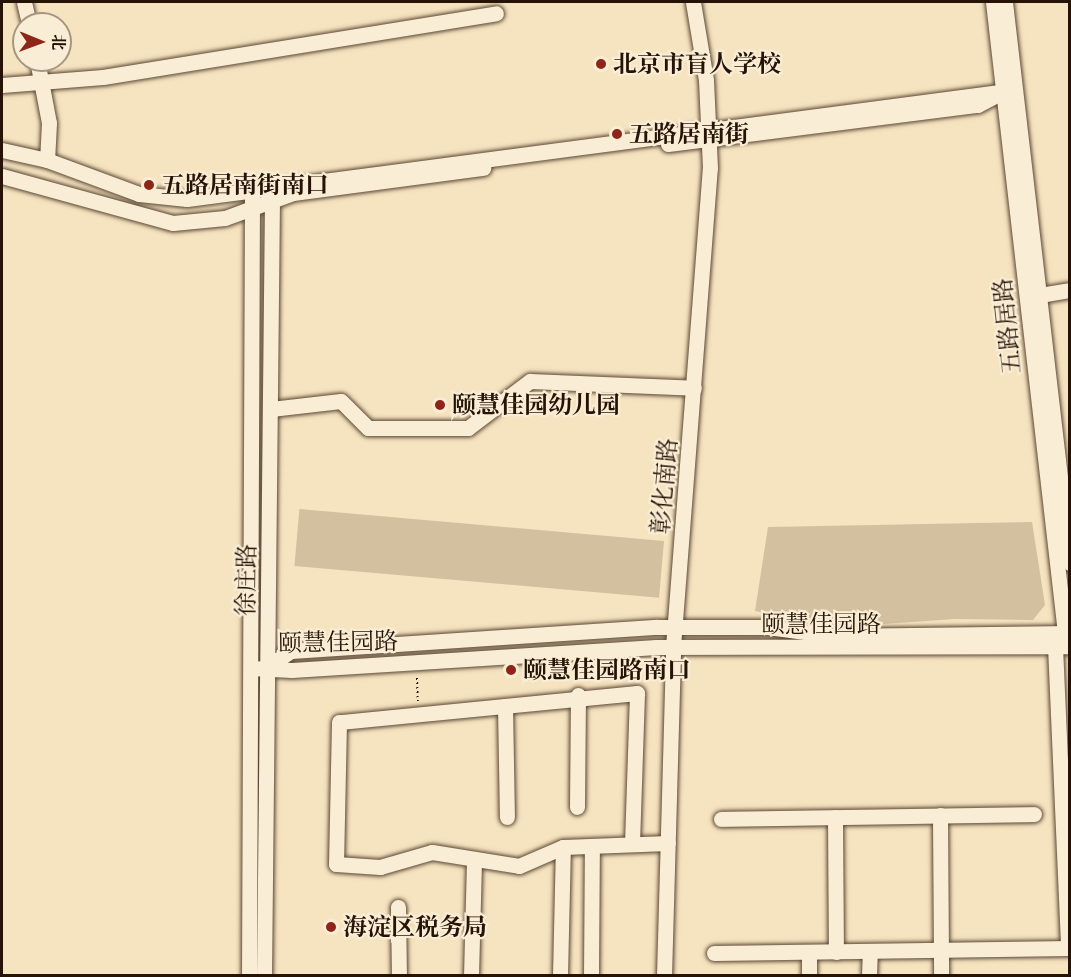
<!DOCTYPE html>
<html>
<head>
<meta charset="utf-8">
<style>
	body { margin:0 }
	#map { position:relative; width:1071px; height:977px; overflow:hidden; background:#f6e3bf; font-family:"EB Garamond","Noto Serif SC",serif }
	div>[style] { position:absolute }
	.green>* { inset:0; background:#d3c09f; transform-origin:0 0 }
	.path>* { height:2px; margin-top:-1px; transform-origin:0; background:repeating-linear-gradient(90deg,#261305 0 1.5px,transparent 0 4.5px) }
	.roads { filter:drop-shadow(0 0 2px #5a4734) drop-shadow(0 0 2px #5a4734) }
	.minor>* { height:15px; margin:-7.5px; padding:0 7.5px; transform-origin:7.5px; border-radius:7.5px; background:#f9edd5 }
	.dots>* { width:16px; height:16px; translate:-50% -50%; box-sizing:border-box; border:3px solid #f9edd5; border-radius:50% }
	span { translate:-50% -50%; white-space:nowrap; text-align:center; line-height:1.15; -webkit-text-stroke:4.5px #f9edd5; paint-order:stroke }
	.poi-label { font-size:24px; color:#261305; font-weight:700 }
	.left { translate:0 -50%; text-align:left }
	.street-label { font-size:24px; color:#261305 }
	.frame { position:absolute; inset:0; border:3px solid #261305; pointer-events:none }
	.north { position:absolute; left:12px; top:12px; width:60px; height:60px; box-sizing:border-box; background:#f9edd5; border:2px solid #a59682; border-radius:50%; rotate:91deg; font-size:16px; font-weight:700; line-height:24px; text-align:center; color:#261305 }
	.north::after { content:''; display:block; margin:auto; width:21px; height:27px; background:#8f2418; clip-path:polygon(50% 0,100% 100%,50% 72%,0 100%) }
</style>
</head>
<body>
<div id="map">
	<div class="green">
		<div style="clip-path:polygon(1032px 522px,1045px 605px,1033px 620px,955px 619px,840px 627px,755px 611px,768px 527px)"></div>
		<div style="left:664px;top:541px;width:57px;height:366px;rotate:95deg"></div>
	</div>
	<div class="path">
		<div style="left:417px;top:678px;width:23px;rotate:88deg"></div>
	</div>
	<div class="roads">
		<div class="minor">
			<div style="left:24px;top:2px;width:23px;rotate:77deg"></div>
			<div style="left:993px;top:2px;width:644px;rotate:83.49deg"></div>
			<div style="left:1005px;top:2px;width:565px;rotate:83.39deg"></div>
			<div style="left:37px;top:60px;width:64px;rotate:79.2deg"></div>
			<div style="left:49px;top:123px;width:37px;rotate:93deg"></div>
			<div style="left:2px;top:85px;width:101px;rotate:-4.5deg"></div>
			<div style="left:103px;top:77px;width:398px;rotate:-9.2deg"></div>
			<div style="left:668px;top:144px;width:312px;rotate:-7.2deg"></div>
			<div style="left:978px;top:105px;width:24px;rotate:-28deg"></div>
			<div style="left:2px;top:150px;width:46px;rotate:12.5deg"></div>
			<div style="left:47px;top:160px;width:98px;rotate:20.3deg"></div>
			<div style="left:139px;top:194px;width:48px;rotate:5.9deg"></div>
			<div style="left:187px;top:199px;width:835px;rotate:-7.5deg"></div>
			<div style="left:2px;top:176px;width:177px;rotate:15.4deg"></div>
			<div style="left:173px;top:223px;width:52px;rotate:-5.5deg"></div>
			<div style="left:225px;top:218px;width:72px;rotate:-20.2deg"></div>
			<div style="left:293px;top:193px;width:192px;rotate:-7.5deg"></div>
			<div style="left:1028px;top:297px;width:43px;rotate:-9.5deg"></div>
			<div style="left:271px;top:409px;width:70px;rotate:-6.5deg"></div>
			<div style="left:341px;top:401px;width:38px;rotate:45deg"></div>
			<div style="left:368px;top:428px;width:100px"></div>
			<div style="left:468px;top:428px;width:78px;rotate:-37.2deg"></div>
			<div style="left:530px;top:381px;width:164px;rotate:2.4deg"></div>
			<div style="left:1055px;top:646px;width:302px;rotate:87.5deg"></div>
			<div style="left:267px;top:667px;width:29px;rotate:-34deg"></div>
			<div style="left:291px;top:651px;width:367px;rotate:-3.8deg"></div>
			<div style="left:657px;top:627px;width:111px"></div>
			<div style="left:768px;top:627px;width:67px;rotate:7.8deg"></div>
			<div style="left:834px;top:636px;width:236px;rotate:-0.7deg"></div>
			<div style="left:251px;top:668px;width:41px;rotate:2.8deg"></div>
			<div style="left:292px;top:670px;width:365px;rotate:-3.6deg"></div>
			<div style="left:656px;top:647px;width:414px;rotate:-0.1deg"></div>
			<div style="left:505px;top:706px;width:111px;rotate:89deg"></div>
			<div style="left:577px;top:807px;width:112px;rotate:-89.5deg"></div>
			<div style="left:940px;top:815px;width:161px;rotate:89.6deg"></div>
			<div style="left:835px;top:817px;width:135px;rotate:89.6deg"></div>
			<div style="left:721px;top:819px;width:313px;rotate:-0.9deg"></div>
			<div style="left:632px;top:844px;width:151px;rotate:-88.1deg"></div>
			<div style="left:637px;top:693px;width:299px;rotate:174.4deg"></div>
			<div style="left:339px;top:722px;width:142px;rotate:91.2deg"></div>
			<div style="left:336px;top:864px;width:44px;rotate:3.9deg"></div>
			<div style="left:380px;top:867px;width:54px;rotate:-16.1deg"></div>
			<div style="left:432px;top:852px;width:88px;rotate:9.1deg"></div>
			<div style="left:519px;top:866px;width:48px;rotate:-23.4deg"></div>
			<div style="left:563px;top:847px;width:105px;rotate:-2.2deg"></div>
			<div style="left:398px;top:907px;width:69px;rotate:89.2deg"></div>
			<div style="left:714px;top:953px;width:356px;rotate:-0.8deg"></div>
			<div style="left:249px;top:976px;width:777px;rotate:-89.78deg"></div>
			<div style="left:264px;top:976px;width:783px;rotate:-89.41deg"></div>
			<div style="left:471px;top:976px;width:117px;rotate:-88.5deg"></div>
			<div style="left:560px;top:976px;width:129px;rotate:-88.7deg"></div>
			<div style="left:591px;top:976px;width:130px;rotate:-89.6deg"></div>
			<div style="left:664px;top:976px;width:329px;rotate:-88.4deg"></div>
			<div style="left:673px;top:647px;width:480px;rotate:-85.6deg"></div>
			<div style="left:710px;top:168px;width:88px;rotate:-92.6deg"></div>
			<div style="left:706px;top:80px;width:79px;rotate:-99.5deg"></div>
			<div style="left:809px;top:976px;width:24px;rotate:-90deg"></div>
			<div style="left:869px;top:976px;width:25px;rotate:-88deg"></div>
		</div>
	</div>
	<div class="dots">
		<div style="left:601px;top:64px;background:#8f2418"></div>
		<div style="left:617px;top:134px;background:#8f2418"></div>
		<div style="left:149px;top:185px;background:#8f2418"></div>
		<div style="left:440px;top:405px;background:#8f2418"></div>
		<div style="left:511px;top:670px;background:#8f2418"></div>
		<div style="left:331px;top:927px;background:#8f2418"></div>
	</div>
	<div class="poi-label">
		<span class="left" style="left:613px;top:64px">北京市盲人学校</span>
		<span class="left" style="left:629px;top:134px">五路居南街</span>
		<span class="left" style="left:161px;top:185px">五路居南街南口</span>
		<span class="left" style="left:452px;top:405px">颐慧佳园幼儿园</span>
		<span class="left" style="left:523px;top:670px">颐慧佳园路南口</span>
		<span class="left" style="left:343px;top:927px">海淀区税务局</span>
	</div>
	<div class="street-label">
		<span style="left:1007px;top:326px;rotate:-96deg">五路居路</span>
		<span style="left:664px;top:486px;rotate:-85deg">彰化南路</span>
		<span style="left:246px;top:580px;rotate:-89deg">徐庄路</span>
		<span style="left:821px;top:624px">颐慧佳园路</span>
		<span style="left:338px;top:642px;rotate:-1deg">颐慧佳园路</span>
	</div>
	<div class="frame"></div>
	<div class="north">北</div>
</div>
</body>
</html>
